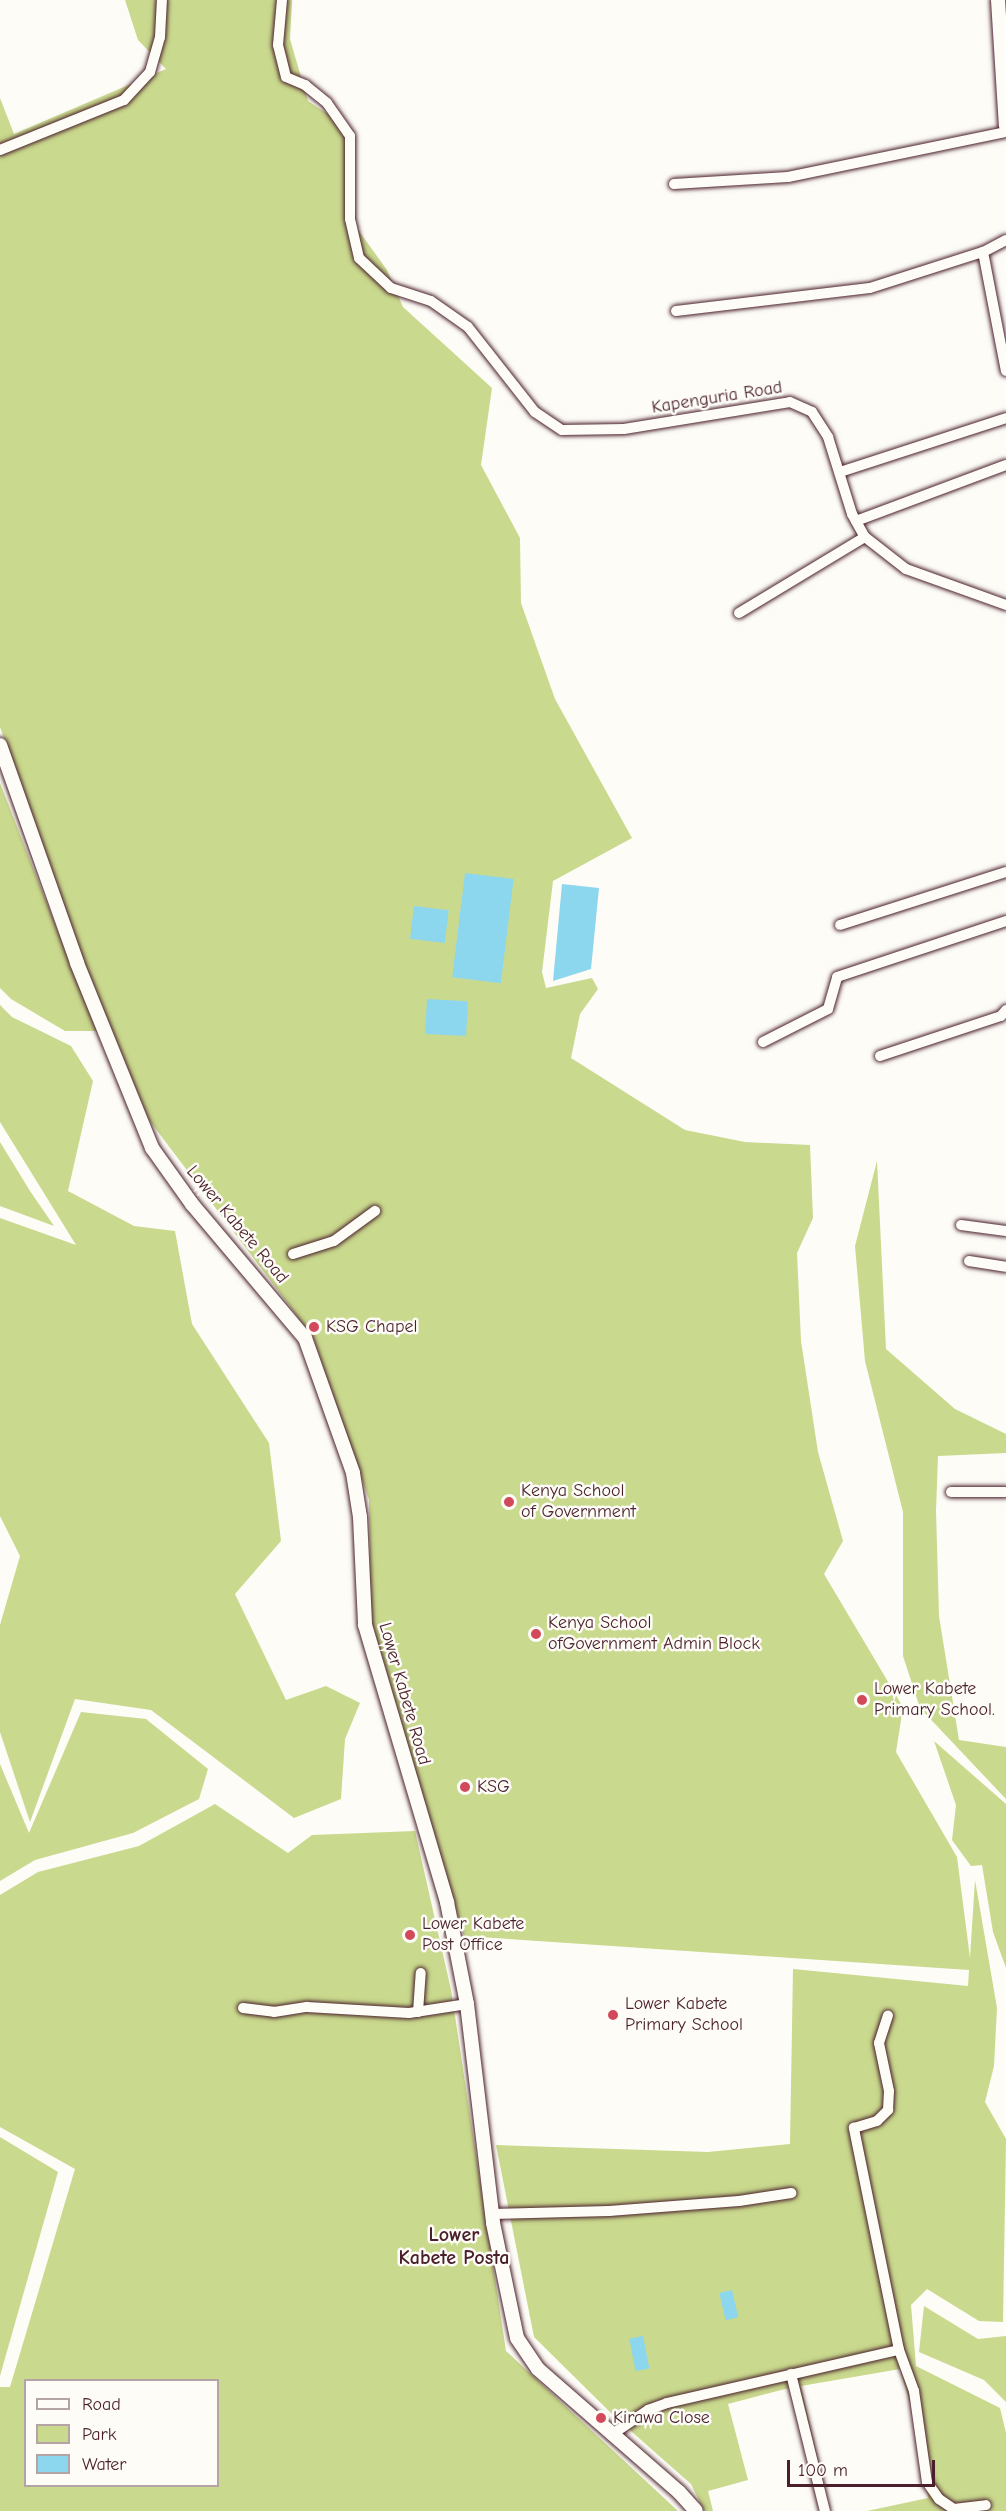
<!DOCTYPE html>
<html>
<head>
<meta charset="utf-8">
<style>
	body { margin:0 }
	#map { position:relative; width:1006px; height:2511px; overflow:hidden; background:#fdfcf7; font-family:"Comic Neue",sans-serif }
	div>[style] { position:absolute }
	.green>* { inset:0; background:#c9d98d }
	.water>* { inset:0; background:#8dd7ee; transform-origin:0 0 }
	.roads { filter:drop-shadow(0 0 2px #4a1f2b) drop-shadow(0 0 2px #4a1f2b) }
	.minor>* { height:10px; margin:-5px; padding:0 5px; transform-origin:5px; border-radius:5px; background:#fdfcf7 }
	.major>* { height:14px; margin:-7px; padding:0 7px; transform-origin:7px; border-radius:7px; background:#fdfcf7 }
	.dots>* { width:16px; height:16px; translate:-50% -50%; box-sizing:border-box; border:3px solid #fdfcf7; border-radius:50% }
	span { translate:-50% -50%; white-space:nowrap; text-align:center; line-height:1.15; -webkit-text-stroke:5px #fdfcf7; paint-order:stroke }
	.street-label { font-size:18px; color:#4a1f2b }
	.poi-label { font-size:18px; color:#4a1f2b }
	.left { translate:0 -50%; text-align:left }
	.neighbourhood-label { font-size:20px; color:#4a1f2b; font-weight:700 }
	.legend { position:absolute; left:24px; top:2379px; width:195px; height:108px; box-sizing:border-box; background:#fdfcf7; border:2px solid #b5a4a5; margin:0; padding:8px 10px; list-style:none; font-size:18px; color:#4a1f2b }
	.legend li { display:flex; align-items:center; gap:12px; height:30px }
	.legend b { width:30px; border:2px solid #b5a4a5 }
	.scale { position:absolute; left:787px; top:2460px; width:148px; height:27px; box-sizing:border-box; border:3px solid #4a1f2b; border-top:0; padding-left:8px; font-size:18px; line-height:21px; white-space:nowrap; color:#4a1f2b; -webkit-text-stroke:4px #fdfcf7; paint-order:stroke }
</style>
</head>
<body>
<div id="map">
	<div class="green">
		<div style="clip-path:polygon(125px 0,292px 0,290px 39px,308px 101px,351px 129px,356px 227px,387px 270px,403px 307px,492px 388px,481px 465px,520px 538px,521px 603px,555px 699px,632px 838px,553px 881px,542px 972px,546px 988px,592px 978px,598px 989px,580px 1014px,571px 1058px,685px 1130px,745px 1142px,810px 1145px,813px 1218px,797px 1253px,801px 1341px,818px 1452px,843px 1541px,824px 1574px,903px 1707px,896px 1752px,957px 1857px,970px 1958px,975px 1880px,997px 2008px,994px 2066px,985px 2102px,1006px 2139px,1003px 2322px,979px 2321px,927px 2289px,911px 2305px,916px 2366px,1000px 2408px,1006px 2433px,1006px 2511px,867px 2511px,928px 2498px,918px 2432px,900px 2369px,801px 2386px,830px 2511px,789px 2388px,728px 2404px,748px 2480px,708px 2491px,713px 2511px,704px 2511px,691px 2484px,615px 2417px,534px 2337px,496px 2145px,708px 2152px,790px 2144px,793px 1969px,968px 1986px,969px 1970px,464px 1936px,371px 1620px,369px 1500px,313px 1337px,149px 1120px,66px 920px,0 727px,0 98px,14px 134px,166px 69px,138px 40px)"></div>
		<div style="clip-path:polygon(0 783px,97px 1031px,65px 1031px,11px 999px,0 988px)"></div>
		<div style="clip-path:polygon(0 1005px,12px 1017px,71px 1046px,93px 1081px,68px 1191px,134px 1226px,175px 1231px,192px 1324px,269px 1443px,281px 1541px,235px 1594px,286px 1700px,326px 1686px,360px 1703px,345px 1739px,341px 1799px,294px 1818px,151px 1710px,75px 1699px,30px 1822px,0 1732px,0 1625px,20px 1556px,0 1516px,0 1218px,76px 1245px,0 1122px)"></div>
		<div style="clip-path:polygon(0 1142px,30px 1191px,54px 1226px,0 1206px)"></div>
		<div style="clip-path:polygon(877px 1161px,886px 1349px,955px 1409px,1006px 1434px,1006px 1453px,938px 1456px,936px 1511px,939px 1616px,959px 1740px,1006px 1747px,1006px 1799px,920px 1708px,903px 1656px,903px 1512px,865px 1361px,855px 1246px)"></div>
		<div style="clip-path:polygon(81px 1712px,146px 1719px,208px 1769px,199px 1799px,133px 1833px,35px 1860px,0 1881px,0 1764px,29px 1833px)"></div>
		<div style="clip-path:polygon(934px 1741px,1006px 1804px,1006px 1968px,993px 1932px,982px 1865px,971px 1866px,952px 1840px,956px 1805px)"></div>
		<div style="clip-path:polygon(evenodd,215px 1804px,288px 1853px,312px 1835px,415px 1831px,451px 1990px,506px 2351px,678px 2511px,0 2511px,0 2387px,10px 2387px,75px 2169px,0 2127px,0 1895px,38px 1872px,139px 1846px,215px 1804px,26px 2380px,218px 2380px,218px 2486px,26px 2486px,26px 2380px)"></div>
		<div style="clip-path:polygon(0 2137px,58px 2172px,0 2376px)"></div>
		<div style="clip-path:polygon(924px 2306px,978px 2339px,1006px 2336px,1006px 2402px,984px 2380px,919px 2352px)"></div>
	</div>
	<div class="water">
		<div style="left:465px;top:873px;width:49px;height:105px;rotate:7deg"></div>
		<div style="clip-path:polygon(562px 884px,599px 888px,591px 969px,553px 981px)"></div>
		<div style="left:414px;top:906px;width:35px;height:33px;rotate:7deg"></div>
		<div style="left:427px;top:999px;width:41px;height:35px;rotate:3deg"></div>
		<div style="left:732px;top:2290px;width:28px;height:13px;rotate:77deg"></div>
		<div style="left:643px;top:2336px;width:33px;height:14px;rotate:79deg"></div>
	</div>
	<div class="roads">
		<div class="minor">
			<div style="left:282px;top:0;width:45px;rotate:95.1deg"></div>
			<div style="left:278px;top:45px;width:33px;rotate:76deg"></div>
			<div style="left:286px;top:77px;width:21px;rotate:23deg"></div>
			<div style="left:305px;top:85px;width:28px;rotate:39deg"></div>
			<div style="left:327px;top:103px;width:40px;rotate:55.1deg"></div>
			<div style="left:350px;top:136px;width:83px;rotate:90deg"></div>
			<div style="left:350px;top:219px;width:40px;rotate:77deg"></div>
			<div style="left:359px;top:258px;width:44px;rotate:43.2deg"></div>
			<div style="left:391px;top:288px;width:42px;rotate:18deg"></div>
			<div style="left:431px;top:301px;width:45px;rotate:35.1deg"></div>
			<div style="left:468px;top:327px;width:108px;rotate:51.8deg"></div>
			<div style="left:535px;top:412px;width:32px;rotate:34deg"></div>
			<div style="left:562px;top:430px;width:62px;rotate:-0.9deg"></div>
			<div style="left:624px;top:429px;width:168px;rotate:-9.2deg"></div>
			<div style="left:790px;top:402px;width:24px;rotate:24deg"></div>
			<div style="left:812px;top:412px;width:30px;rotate:57deg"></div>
			<div style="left:828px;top:437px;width:81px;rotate:72.7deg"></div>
			<div style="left:852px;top:514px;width:26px;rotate:61deg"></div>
			<div style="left:865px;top:537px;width:52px;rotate:38deg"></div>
			<div style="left:906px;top:569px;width:106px;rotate:19.8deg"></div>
			<div style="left:0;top:150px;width:134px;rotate:-22deg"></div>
			<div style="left:124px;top:100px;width:38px;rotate:-47deg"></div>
			<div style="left:150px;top:72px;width:36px;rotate:-74deg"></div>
			<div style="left:160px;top:37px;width:37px;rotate:-87deg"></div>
			<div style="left:674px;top:184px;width:114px;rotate:-3.5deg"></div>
			<div style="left:788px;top:177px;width:223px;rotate:-11.7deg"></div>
			<div style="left:1006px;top:240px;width:26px;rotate:152deg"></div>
			<div style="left:983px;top:252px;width:121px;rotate:79.1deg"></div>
			<div style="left:676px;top:311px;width:195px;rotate:-6.8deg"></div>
			<div style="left:870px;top:288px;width:119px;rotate:-17.7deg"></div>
			<div style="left:840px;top:472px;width:175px;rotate:-18deg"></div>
			<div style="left:856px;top:521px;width:160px;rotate:-20.5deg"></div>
			<div style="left:739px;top:613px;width:147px;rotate:-31.1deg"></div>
			<div style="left:840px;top:925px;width:174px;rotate:-17.7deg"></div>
			<div style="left:763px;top:1042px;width:73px;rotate:-26.9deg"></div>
			<div style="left:828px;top:1009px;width:33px;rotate:-74deg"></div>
			<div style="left:837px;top:977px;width:178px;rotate:-18.3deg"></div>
			<div style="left:880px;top:1056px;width:127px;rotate:-18.3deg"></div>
			<div style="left:1001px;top:1016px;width:8px;rotate:-50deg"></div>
			<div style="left:961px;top:1225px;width:45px;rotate:7.6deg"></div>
			<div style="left:293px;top:1254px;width:43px;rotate:-17.6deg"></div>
			<div style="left:334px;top:1241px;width:51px;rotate:-36.2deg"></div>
			<div style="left:969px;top:1261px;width:37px;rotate:9deg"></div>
			<div style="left:951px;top:1492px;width:55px"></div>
			<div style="left:243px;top:2008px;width:31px;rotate:7deg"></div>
			<div style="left:274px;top:2012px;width:33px;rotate:-9deg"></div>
			<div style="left:307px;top:2007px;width:102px;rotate:3.4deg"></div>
			<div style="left:409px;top:2013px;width:59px;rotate:-8.8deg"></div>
			<div style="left:418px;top:2012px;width:39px;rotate:-86deg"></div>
			<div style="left:492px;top:2214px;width:117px;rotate:-1.5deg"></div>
			<div style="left:609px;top:2211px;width:130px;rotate:-4.4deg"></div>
			<div style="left:739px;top:2201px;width:53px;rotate:-8.7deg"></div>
			<div style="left:899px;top:2350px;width:44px;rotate:69.9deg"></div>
			<div style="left:914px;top:2391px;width:92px;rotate:81.9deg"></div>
			<div style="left:927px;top:2482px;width:21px;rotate:55deg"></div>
			<div style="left:939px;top:2499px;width:18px;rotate:34deg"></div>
			<div style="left:954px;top:2509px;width:32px;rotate:-7deg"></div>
			<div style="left:791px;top:2374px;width:141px;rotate:76.1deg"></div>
			<div style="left:611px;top:2435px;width:45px;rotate:-34deg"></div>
			<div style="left:648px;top:2410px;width:20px;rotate:-20deg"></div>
			<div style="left:667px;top:2403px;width:238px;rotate:-12.9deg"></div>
			<div style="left:899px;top:2350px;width:227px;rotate:-101.5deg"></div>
			<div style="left:854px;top:2128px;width:24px;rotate:-17deg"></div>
			<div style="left:877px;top:2121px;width:16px;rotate:-45deg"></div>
			<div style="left:888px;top:2110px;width:19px;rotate:-87deg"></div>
			<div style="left:889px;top:2091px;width:49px;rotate:-101.8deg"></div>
			<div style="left:879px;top:2043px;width:29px;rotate:-72deg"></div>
		</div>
		<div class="major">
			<div style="left:998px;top:0;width:126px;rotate:86.4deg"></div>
			<div style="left:0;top:745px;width:231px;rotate:70.5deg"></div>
			<div style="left:77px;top:963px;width:200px;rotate:67.9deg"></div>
			<div style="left:152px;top:1148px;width:69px;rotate:54.5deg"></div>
			<div style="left:192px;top:1204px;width:175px;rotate:49.9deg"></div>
			<div style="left:305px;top:1338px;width:143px;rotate:70.4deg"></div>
			<div style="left:353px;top:1473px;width:45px;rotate:81deg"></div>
			<div style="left:360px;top:1517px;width:108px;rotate:87.3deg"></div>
			<div style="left:365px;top:1625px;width:289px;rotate:73.5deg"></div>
			<div style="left:447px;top:1902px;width:104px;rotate:78.9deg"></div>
			<div style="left:467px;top:2004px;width:221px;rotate:83.2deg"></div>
			<div style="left:493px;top:2223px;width:117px;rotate:78.2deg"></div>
			<div style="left:517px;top:2338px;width:37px;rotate:56deg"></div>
			<div style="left:538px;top:2369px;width:187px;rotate:41.1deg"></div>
			<div style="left:679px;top:2492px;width:25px;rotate:48deg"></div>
		</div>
	</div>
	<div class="dots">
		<div style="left:314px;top:1327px;background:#d1495b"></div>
		<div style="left:509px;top:1502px;background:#d1495b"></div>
		<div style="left:536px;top:1634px;background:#d1495b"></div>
		<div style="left:862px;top:1700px;background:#d1495b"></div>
		<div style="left:465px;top:1787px;background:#d1495b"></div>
		<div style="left:410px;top:1935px;background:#d1495b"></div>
		<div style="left:613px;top:2015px;background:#d1495b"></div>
		<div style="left:601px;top:2418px;background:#d1495b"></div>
	</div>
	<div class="street-label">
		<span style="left:717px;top:398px;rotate:-9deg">Kapenguria Road</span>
		<span style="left:237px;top:1225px;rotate:50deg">Lower Kabete Road</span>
		<span style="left:404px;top:1694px;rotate:74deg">Lower Kabete Road</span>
	</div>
	<div class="poi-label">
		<span class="left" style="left:326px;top:1327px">KSG Chapel</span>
		<span class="left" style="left:521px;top:1502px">Kenya School<br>of Government</span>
		<span class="left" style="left:548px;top:1634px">Kenya School<br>ofGovernment Admin Block</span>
		<span class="left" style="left:874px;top:1700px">Lower Kabete<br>Primary School.</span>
		<span class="left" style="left:477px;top:1787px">KSG</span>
		<span class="left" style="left:422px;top:1935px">Lower Kabete<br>Post Office</span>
		<span class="left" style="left:625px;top:2015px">Lower Kabete<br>Primary School</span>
		<span class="left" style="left:613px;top:2418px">Kirawa Close</span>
	</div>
	<div class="neighbourhood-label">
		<span style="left:454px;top:2246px">Lower<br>Kabete Posta</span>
	</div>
	<ul class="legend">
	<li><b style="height:8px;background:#fdfcf7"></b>Road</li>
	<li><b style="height:16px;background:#c9d98d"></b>Park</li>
	<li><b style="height:16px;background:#8dd7ee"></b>Water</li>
	</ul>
	<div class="scale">100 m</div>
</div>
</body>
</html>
